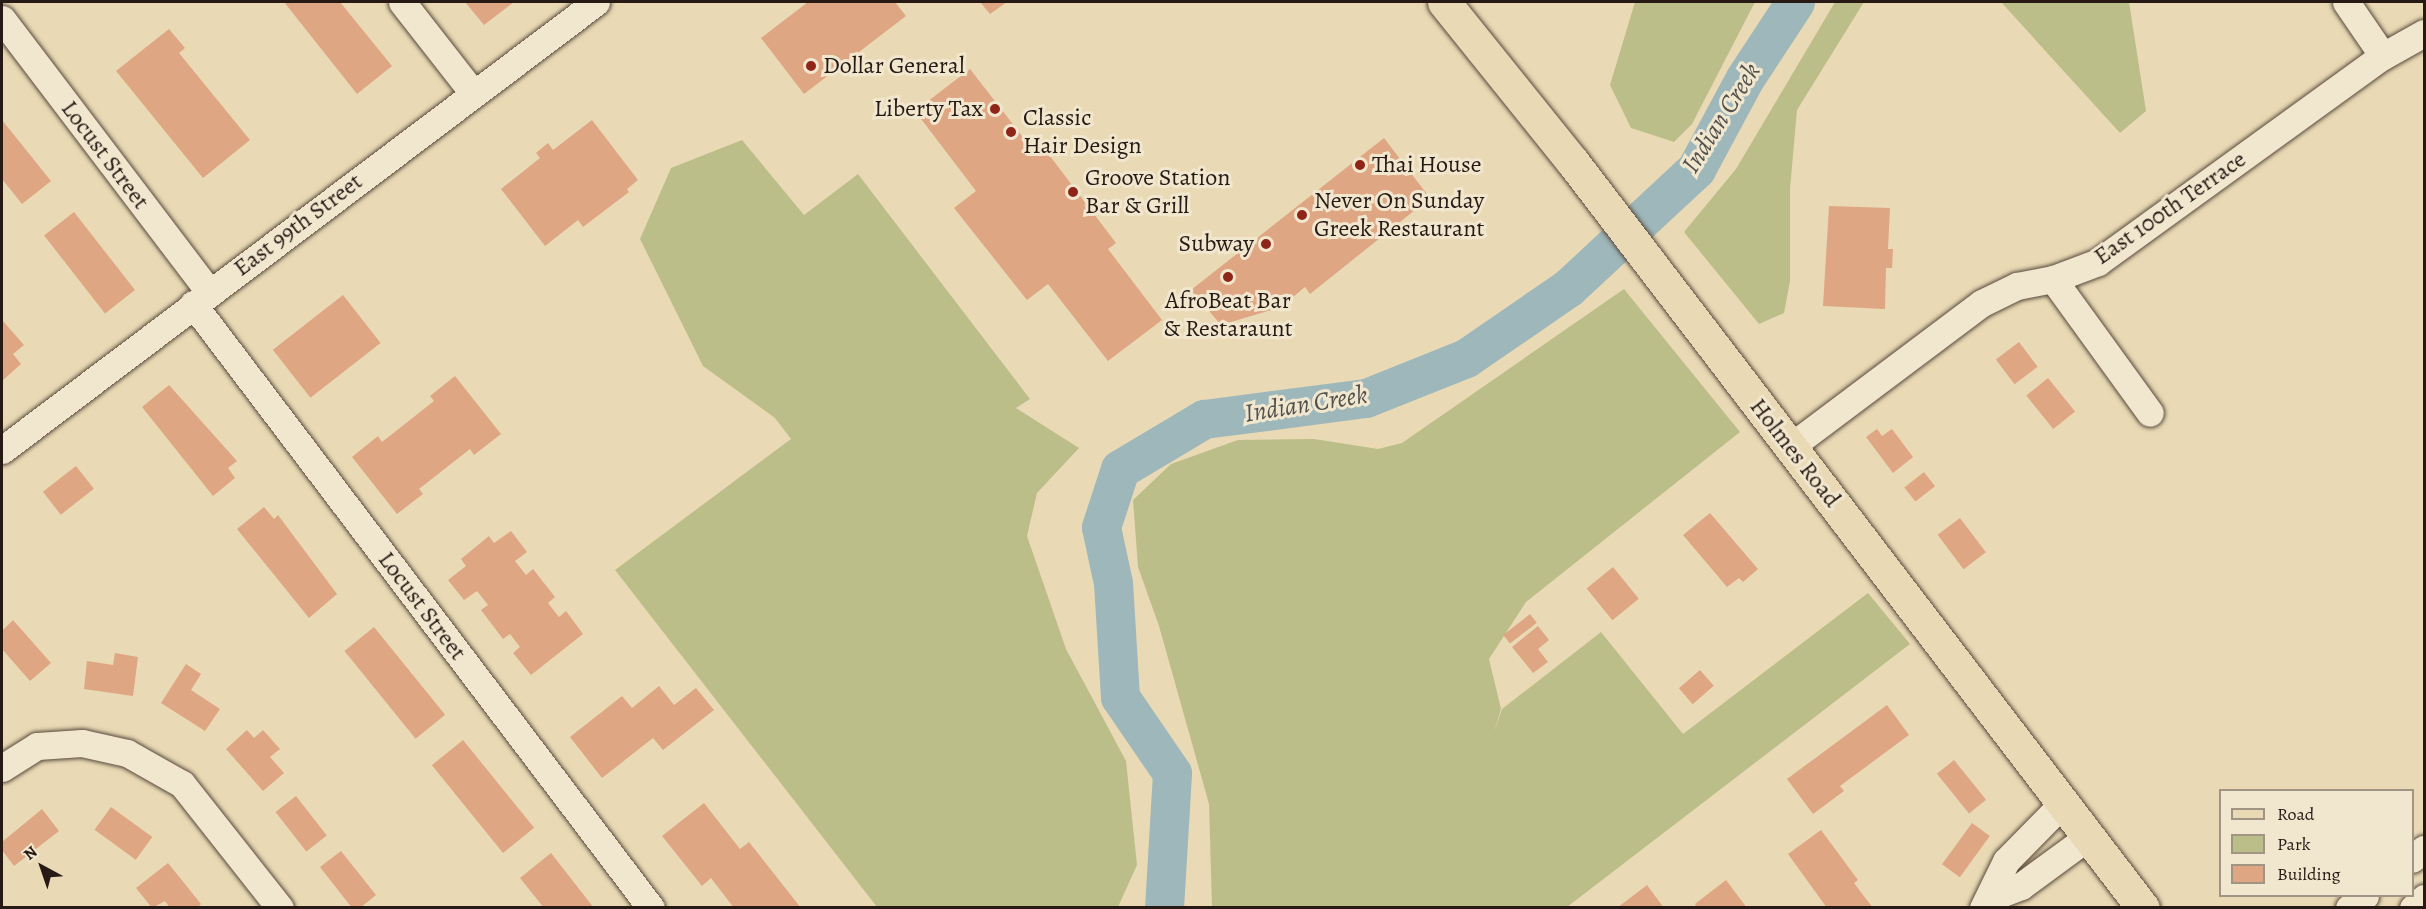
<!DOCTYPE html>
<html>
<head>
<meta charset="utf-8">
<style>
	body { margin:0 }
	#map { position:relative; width:2426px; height:909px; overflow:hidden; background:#e9dab5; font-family:Alegreya,serif }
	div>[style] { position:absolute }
	.green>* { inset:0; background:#bcbe8a }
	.river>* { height:39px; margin:-19.5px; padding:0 19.5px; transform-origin:19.5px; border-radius:19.5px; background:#9eb7ba }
	.building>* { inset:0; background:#dfa683; transform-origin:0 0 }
	.roads { filter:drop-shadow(0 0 2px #58493c) drop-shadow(0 0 2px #58493c) }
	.minor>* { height:27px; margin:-13.5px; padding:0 13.5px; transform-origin:13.5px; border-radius:13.5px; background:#f1e7cf }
	.major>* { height:33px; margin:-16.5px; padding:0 16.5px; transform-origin:16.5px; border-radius:16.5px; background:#e9dab5 }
	.dots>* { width:16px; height:16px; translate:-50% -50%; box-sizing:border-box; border:3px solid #f1e7cf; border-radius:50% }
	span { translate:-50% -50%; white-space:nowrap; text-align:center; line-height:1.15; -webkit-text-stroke:6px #f1e7cf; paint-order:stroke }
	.poi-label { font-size:24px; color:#271913 }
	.left { translate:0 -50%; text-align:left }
	.right { translate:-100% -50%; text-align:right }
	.street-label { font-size:24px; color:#271913 }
	.water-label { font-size:26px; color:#51504d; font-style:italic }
	.frame { position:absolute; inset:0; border:3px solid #271913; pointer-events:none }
	.legend { position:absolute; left:2219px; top:789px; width:195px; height:108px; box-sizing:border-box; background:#f1e7cf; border:2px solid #a09584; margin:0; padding:8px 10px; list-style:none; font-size:18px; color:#271913 }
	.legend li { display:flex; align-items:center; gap:12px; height:30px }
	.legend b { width:30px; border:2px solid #a09584 }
	.north { position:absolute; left:12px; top:837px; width:60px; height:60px; -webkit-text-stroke:4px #f1e7cf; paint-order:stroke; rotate:320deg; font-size:16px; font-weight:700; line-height:24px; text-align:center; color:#271913 }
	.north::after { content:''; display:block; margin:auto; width:21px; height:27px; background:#271913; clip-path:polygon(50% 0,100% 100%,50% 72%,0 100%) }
</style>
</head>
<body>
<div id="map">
	<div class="green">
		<div style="clip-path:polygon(1635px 2px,1755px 2px,1692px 124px,1674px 142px,1631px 128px,1610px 85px)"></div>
		<div style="clip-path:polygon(1835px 2px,1864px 2px,1797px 110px,1790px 189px,1790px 281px,1784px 313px,1759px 324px,1684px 232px,1736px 169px)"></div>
		<div style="clip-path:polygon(2001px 2px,2129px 2px,2146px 111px,2120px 133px)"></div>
		<div style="clip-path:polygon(742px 140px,804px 215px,858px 174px,1030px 399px,1016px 408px,1079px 448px,1037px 493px,1027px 536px,1066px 649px,1126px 761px,1137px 865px,1118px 907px,877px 907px,615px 570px,791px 439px,775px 418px,703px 366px,640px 239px,671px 168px)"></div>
		<div style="clip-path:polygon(1624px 289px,1740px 432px,1526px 602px,1489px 659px,1501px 709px,1494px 732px,1502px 709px,1601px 632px,1683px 734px,1868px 593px,1910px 644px,1567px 907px,1212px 907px,1209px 804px,1159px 626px,1138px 567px,1133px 500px,1171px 464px,1238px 440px,1314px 439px,1378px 449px,1402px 443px)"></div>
	</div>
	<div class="river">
		<div style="left:1164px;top:908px;width:135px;rotate:-86.6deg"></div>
		<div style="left:1172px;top:773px;width:92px;rotate:-124.4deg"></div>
		<div style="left:1120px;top:697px;width:114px;rotate:-93.5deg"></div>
		<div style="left:1113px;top:583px;width:57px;rotate:-102.1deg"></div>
		<div style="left:1101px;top:527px;width:61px;rotate:-71.9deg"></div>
		<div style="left:1120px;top:469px;width:98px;rotate:-30.8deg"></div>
		<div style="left:1204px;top:419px;width:163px;rotate:-7.4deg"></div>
		<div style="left:1366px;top:398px;width:108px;rotate:-21.8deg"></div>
		<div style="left:1466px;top:358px;width:124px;rotate:-34.5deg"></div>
		<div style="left:1568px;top:288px;width:175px;rotate:-42.9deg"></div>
		<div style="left:1696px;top:169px;width:103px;rotate:-61.7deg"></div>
		<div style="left:1745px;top:78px;width:91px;rotate:-56.7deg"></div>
	</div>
	<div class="building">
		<div style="clip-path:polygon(284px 2px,340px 2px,392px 66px,357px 94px)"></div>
		<div style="clip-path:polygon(465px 2px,514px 2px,484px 25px)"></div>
		<div style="clip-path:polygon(808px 2px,895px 2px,906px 16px,804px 94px,761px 38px)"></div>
		<div style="clip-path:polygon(980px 2px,1007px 2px,990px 14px)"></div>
		<div style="clip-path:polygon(169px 29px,185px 48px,179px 53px,250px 140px,203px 178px,116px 71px)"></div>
		<div style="clip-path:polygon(970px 69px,1026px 141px,1034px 135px,1116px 243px,1108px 249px,1162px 320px,1108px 361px,1048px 284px,1027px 300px,954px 208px,976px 191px,915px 111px)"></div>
		<div style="clip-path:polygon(2px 120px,51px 181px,22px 204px,2px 179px)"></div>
		<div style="clip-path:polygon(592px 120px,638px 180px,627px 189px,629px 192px,583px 227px,578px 220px,545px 246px,501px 189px,540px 158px,536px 153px,548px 143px,553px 150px)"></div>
		<div style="clip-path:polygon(1384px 138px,1430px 198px,1310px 294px,1305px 287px,1281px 307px,1221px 325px,1191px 290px)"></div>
		<div style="clip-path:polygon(1829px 206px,1890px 208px,1888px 249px,1893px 249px,1892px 268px,1886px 268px,1885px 309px,1823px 306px)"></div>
		<div style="left:74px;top:212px;width:99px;height:38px;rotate:52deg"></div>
		<div style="left:343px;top:295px;width:61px;height:89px;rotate:52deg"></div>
		<div style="clip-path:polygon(3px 321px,24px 345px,13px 354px,21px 364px,2px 381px)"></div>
		<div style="left:2019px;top:342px;width:31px;height:29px;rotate:53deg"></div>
		<div style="clip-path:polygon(455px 376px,501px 434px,474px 455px,470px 449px,419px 489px,423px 494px,397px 514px,352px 457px,378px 436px,382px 442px,434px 401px,430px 396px)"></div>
		<div style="left:2048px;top:378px;width:43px;height:28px;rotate:51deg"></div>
		<div style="clip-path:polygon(169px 385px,237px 461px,228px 468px,235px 478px,213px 496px,142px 407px)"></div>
		<div style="clip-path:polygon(1877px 429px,1882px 436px,1892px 429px,1913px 457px,1893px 473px,1866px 437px)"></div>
		<div style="left:76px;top:466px;width:29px;height:42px;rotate:52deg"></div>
		<div style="left:1924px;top:472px;width:18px;height:25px;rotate:52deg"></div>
		<div style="clip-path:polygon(264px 507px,274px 519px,278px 515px,337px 594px,309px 618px,237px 529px)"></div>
		<div style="clip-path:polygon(1710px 513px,1758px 569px,1743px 582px,1739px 578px,1727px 587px,1683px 535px)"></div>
		<div style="left:1960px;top:518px;width:43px;height:28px;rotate:53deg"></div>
		<div style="clip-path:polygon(511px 531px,527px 552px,515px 561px,526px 575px,533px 569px,555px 597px,548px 603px,559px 617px,566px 611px,583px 634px,531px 675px,513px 653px,520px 647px,510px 634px,503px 639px,481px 610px,488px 605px,477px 591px,464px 600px,448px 580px,466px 566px,461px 559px,489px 536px,494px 543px)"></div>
		<div style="left:1613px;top:567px;width:41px;height:34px;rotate:51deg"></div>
		<div style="left:1530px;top:614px;width:11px;height:34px;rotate:52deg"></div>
		<div style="clip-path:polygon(13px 620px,51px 663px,30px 681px,2px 649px,2px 631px)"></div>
		<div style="clip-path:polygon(1538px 626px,1549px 640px,1538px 649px,1548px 662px,1533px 673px,1512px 647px)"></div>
		<div style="left:374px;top:627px;width:113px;height:38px;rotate:51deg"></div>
		<div style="clip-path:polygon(115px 653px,138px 657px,133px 696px,84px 689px,87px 661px,113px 665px)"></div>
		<div style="clip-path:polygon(186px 664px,201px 674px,191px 690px,220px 709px,205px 731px,161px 703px)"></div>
		<div style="left:1700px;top:670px;width:21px;height:28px;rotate:49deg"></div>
		<div style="clip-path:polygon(659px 686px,674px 705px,696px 688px,714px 710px,663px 750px,653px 738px,602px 778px,570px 737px,622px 696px,632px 708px)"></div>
		<div style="clip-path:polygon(1887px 705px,1909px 735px,1840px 786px,1844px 791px,1813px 814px,1787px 779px)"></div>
		<div style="clip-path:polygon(247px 730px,254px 738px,263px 730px,280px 749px,270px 757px,284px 773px,263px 791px,226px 749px)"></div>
		<div style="left:463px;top:740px;width:113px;height:40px;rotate:51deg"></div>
		<div style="left:1954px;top:760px;width:51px;height:22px;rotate:51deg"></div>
		<div style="left:296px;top:796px;width:50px;height:26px;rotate:52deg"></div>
		<div style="clip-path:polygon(704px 803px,740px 849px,749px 842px,801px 908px,734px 908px,711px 878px,702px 886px,662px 836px)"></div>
		<div style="left:111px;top:807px;width:51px;height:28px;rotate:36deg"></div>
		<div style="clip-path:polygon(42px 809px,59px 831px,14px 866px,2px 850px,2px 842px)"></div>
		<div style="left:1972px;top:823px;width:22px;height:51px;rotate:36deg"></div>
		<div style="clip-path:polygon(1821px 830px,1858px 880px,1854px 883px,1873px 908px,1827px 908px,1788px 854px)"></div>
		<div style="clip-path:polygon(341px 851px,376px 895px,360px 908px,352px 908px,320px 867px)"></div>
		<div style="clip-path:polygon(551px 853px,594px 908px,544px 908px,520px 878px)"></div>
		<div style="clip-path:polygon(168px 863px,201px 904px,197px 908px,170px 908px,165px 901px,152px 908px,136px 888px)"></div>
		<div style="clip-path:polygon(1726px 880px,1747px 908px,1697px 908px,1695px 904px)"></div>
		<div style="clip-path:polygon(1647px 885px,1664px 908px,1617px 908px)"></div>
	</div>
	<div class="roads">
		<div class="minor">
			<div style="left:402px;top:2px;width:115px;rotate:52deg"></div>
			<div style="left:2346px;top:2px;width:65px;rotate:55.6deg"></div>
			<div style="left:2px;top:19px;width:343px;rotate:52.8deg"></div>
			<div style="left:2053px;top:279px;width:165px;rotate:54.1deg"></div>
			<div style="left:193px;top:304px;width:758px;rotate:52.83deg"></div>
			<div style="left:1790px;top:447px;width:240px;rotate:-36.9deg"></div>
			<div style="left:1982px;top:303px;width:39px;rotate:-26deg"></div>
			<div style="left:2017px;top:286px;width:37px;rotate:-11deg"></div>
			<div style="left:2053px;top:279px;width:48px;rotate:-20.7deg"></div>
			<div style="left:2098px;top:262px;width:352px;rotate:-35.9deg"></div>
			<div style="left:2383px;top:56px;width:47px;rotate:-29.3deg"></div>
			<div style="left:2px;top:450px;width:744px;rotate:-37.02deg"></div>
			<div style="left:2px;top:768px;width:41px;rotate:-32.2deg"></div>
			<div style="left:37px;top:746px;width:45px;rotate:-3.8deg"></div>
			<div style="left:82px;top:743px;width:46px;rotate:12.5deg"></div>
			<div style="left:127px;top:753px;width:63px;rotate:29.4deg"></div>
			<div style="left:182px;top:784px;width:158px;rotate:51.7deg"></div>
			<div style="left:2412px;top:859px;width:16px;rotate:-40deg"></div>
			<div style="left:1990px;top:898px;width:33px;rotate:-21deg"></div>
			<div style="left:2021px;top:886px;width:84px;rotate:-36.3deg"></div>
			<div style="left:1983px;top:908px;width:52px;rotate:-63.9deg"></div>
			<div style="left:2006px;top:861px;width:81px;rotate:-45.5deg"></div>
			<div style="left:2349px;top:908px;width:20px;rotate:-37deg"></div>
			<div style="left:2413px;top:908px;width:15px;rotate:-42deg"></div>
		</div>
		<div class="major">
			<div style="left:1444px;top:2px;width:204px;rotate:51.2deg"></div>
			<div style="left:1572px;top:161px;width:940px;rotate:52.61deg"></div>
		</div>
	</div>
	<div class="dots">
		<div style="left:811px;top:66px;background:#8f2418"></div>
		<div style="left:995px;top:109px;background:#8f2418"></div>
		<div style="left:1011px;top:132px;background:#8f2418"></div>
		<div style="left:1360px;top:165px;background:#8f2418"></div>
		<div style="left:1073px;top:192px;background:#8f2418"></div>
		<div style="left:1302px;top:215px;background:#8f2418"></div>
		<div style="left:1266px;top:244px;background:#8f2418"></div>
		<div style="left:1228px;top:277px;background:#8f2418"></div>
	</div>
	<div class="poi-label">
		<span class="left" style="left:823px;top:66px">Dollar General</span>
		<span class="right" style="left:983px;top:109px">Liberty Tax</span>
		<span class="left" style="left:1023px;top:132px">Classic<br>Hair Design</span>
		<span class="left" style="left:1372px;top:165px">Thai House</span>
		<span class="left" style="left:1085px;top:192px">Groove Station<br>Bar &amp; Grill</span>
		<span class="left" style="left:1314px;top:215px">Never On Sunday<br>Greek Restaurant</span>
		<span class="right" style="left:1254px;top:244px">Subway</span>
		<span style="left:1228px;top:315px">AfroBeat Bar<br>&amp; Restaraunt</span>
	</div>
	<div class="street-label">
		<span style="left:105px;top:155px;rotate:53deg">Locust Street</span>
		<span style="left:2170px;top:208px;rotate:-35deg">East 100th Terrace</span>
		<span style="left:298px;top:225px;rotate:-37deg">East 99th Street</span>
		<span style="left:1795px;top:453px;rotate:52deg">Holmes Road</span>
		<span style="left:422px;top:606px;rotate:53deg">Locust Street</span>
	</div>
	<div class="water-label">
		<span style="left:1721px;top:118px;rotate:-58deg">Indian Creek</span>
		<span style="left:1306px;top:404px;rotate:-9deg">Indian Creek</span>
	</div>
	<div class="frame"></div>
	<ul class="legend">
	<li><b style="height:8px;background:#e9dab5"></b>Road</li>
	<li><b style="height:16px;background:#bcbe8a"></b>Park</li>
	<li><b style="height:16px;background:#dfa683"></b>Building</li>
	</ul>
	<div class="north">N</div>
</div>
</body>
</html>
